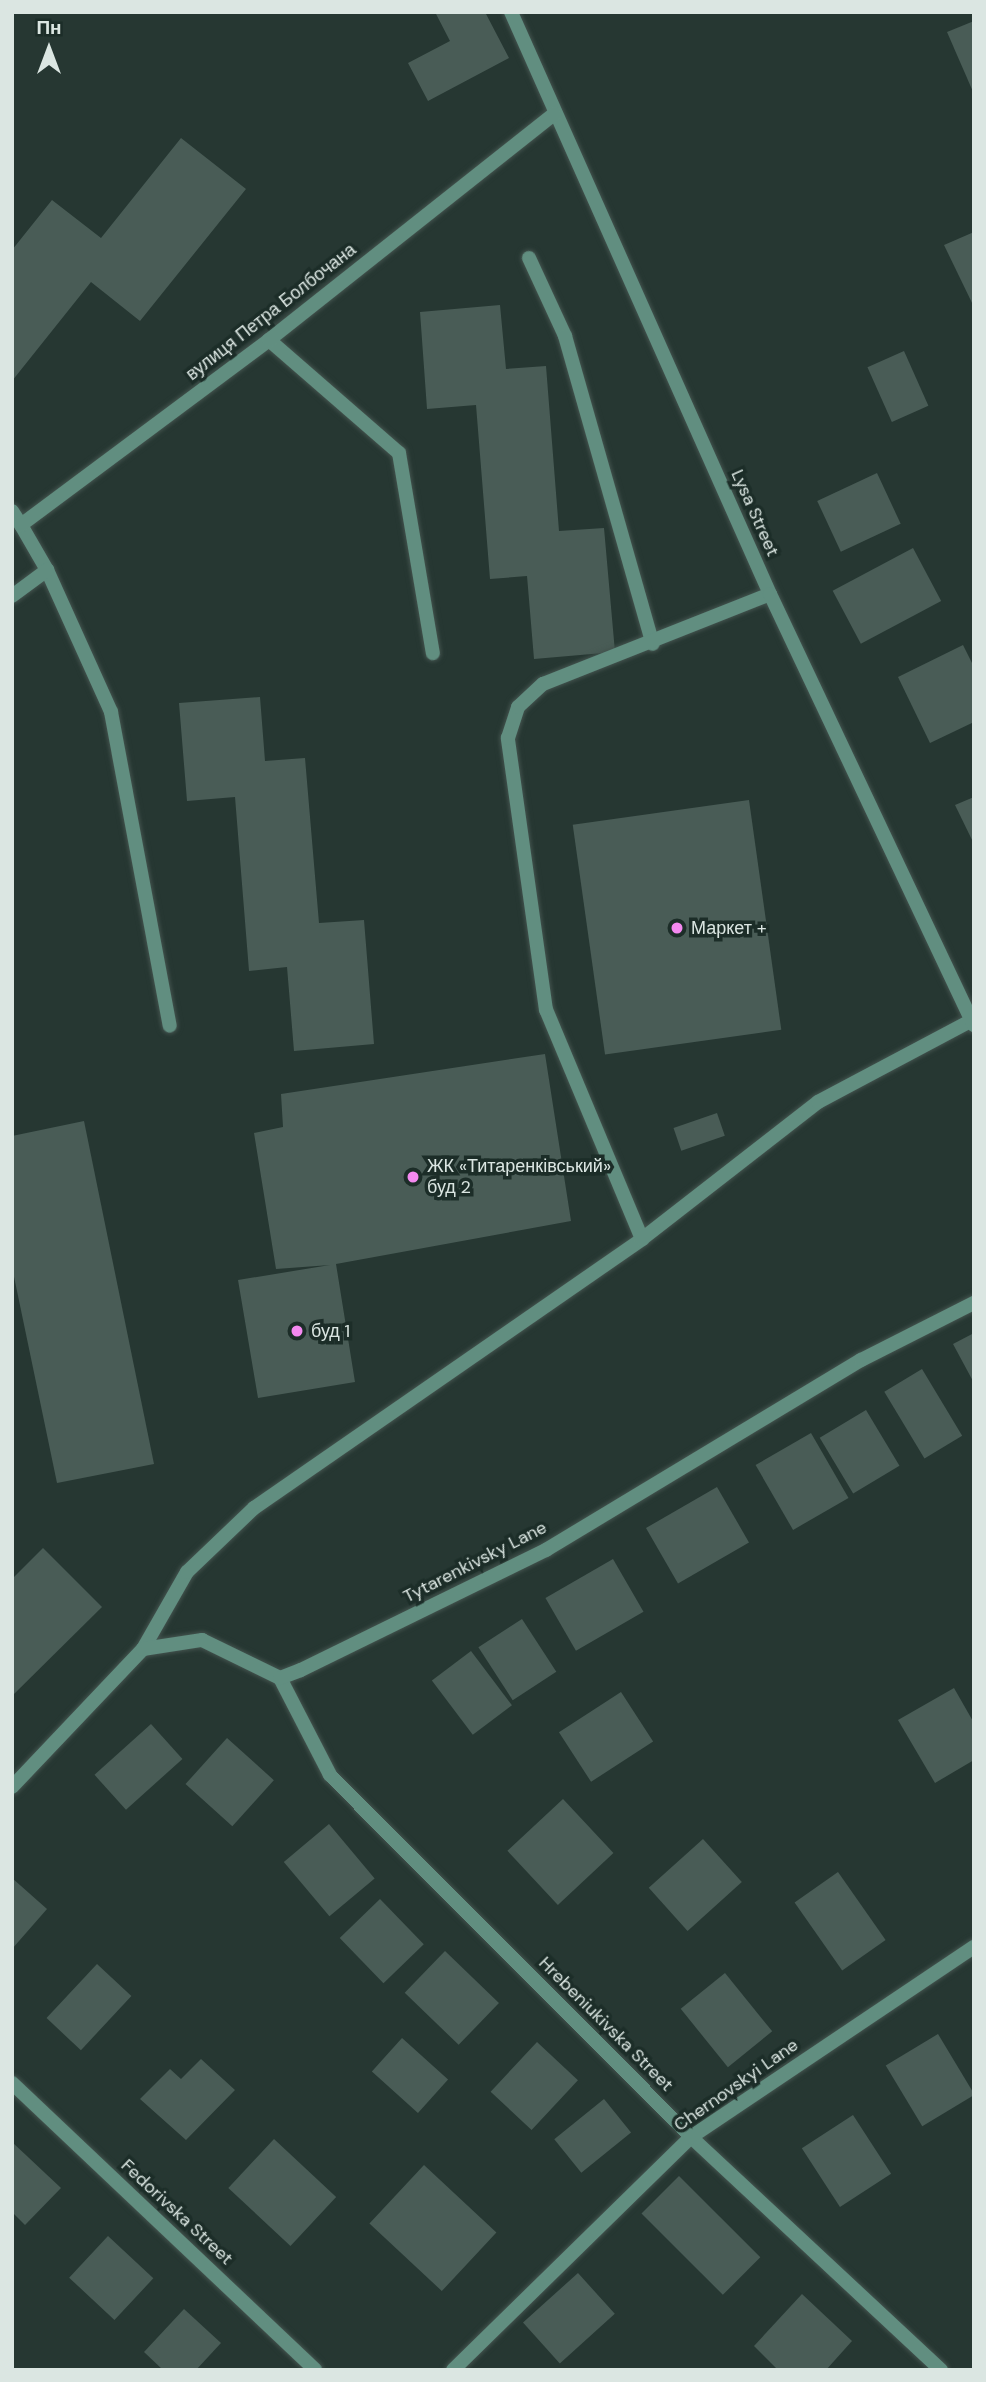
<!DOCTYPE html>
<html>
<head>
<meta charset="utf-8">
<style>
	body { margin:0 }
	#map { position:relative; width:986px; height:2382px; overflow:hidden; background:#263732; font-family:"DM Sans",sans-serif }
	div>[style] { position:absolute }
	.building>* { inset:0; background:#495c56; transform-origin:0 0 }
	.roads { filter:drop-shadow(0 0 2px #43534e) drop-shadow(0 0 2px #43534e) }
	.service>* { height:14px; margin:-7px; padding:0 7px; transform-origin:7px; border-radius:7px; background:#618e80 }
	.minor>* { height:14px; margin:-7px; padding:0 7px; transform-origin:7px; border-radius:7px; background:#618e80 }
	.dots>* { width:19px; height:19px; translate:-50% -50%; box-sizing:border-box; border:4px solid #1c2d28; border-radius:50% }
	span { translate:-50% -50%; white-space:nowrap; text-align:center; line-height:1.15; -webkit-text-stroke:7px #1c2d28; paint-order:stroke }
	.street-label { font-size:18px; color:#dbe6e2 }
	.poi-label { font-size:18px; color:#dbe6e2 }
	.left { translate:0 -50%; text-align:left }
	.frame { position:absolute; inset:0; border:14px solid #dbe6e2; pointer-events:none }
	.north { position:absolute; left:14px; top:14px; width:70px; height:70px; -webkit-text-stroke:5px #1c2d28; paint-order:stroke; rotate:0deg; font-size:19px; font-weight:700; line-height:28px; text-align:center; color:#dbe6e2 }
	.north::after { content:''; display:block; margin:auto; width:24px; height:32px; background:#dbe6e2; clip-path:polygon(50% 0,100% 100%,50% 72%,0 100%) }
</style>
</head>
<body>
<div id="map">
	<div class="building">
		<div style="clip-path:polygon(435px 12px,485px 12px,509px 58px,428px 101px,408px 63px,450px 41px)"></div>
		<div style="clip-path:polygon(974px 21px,974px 94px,947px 32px)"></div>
		<div style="clip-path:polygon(181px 138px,246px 189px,140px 321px,91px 282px,12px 381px,12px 250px,52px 200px,101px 238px)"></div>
		<div style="clip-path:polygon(974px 232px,974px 307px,944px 245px)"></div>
		<div style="clip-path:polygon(500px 305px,506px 369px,546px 366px,559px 531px,604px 528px,615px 652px,534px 659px,527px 576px,490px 579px,476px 405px,427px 409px,420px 312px)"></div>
		<div style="left:904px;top:351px;width:60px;height:40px;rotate:66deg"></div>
		<div style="left:877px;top:473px;width:56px;height:66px;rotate:65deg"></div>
		<div style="left:913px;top:548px;width:60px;height:91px;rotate:62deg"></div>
		<div style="clip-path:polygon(963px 645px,974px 667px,974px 722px,930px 743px,898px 677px)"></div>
		<div style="clip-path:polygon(260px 697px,265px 761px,305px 758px,319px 923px,364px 920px,374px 1044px,294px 1051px,287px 967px,249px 971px,235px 797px,187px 801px,179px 703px)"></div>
		<div style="clip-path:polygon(974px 797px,974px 844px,955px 805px)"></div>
		<div style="left:749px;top:800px;width:232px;height:178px;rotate:82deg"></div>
		<div style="clip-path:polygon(545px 1054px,571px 1221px,336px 1264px,355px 1382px,258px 1398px,238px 1280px,330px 1265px,276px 1269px,254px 1133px,283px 1127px,281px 1094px)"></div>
		<div style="left:717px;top:1113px;width:24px;height:46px;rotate:71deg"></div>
		<div style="clip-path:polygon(84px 1121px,154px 1464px,57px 1483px,12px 1267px,12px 1136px)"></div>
		<div style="clip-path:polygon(974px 1333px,974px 1383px,953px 1344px)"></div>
		<div style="left:922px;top:1369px;width:78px;height:44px;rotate:59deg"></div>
		<div style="left:866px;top:1410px;width:65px;height:54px;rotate:59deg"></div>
		<div style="left:811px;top:1433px;width:75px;height:64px;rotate:60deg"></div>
		<div style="left:717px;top:1487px;width:64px;height:82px;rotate:60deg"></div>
		<div style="clip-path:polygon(43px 1548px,102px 1607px,12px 1696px,12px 1579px)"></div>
		<div style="left:613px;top:1559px;width:61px;height:78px;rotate:60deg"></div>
		<div style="left:522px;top:1619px;width:63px;height:52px;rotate:57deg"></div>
		<div style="left:471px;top:1651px;width:68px;height:49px;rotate:53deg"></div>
		<div style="clip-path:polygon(954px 1688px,974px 1723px,974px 1760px,935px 1783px,898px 1720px)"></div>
		<div style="left:621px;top:1692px;width:59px;height:74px;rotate:57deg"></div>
		<div style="left:151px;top:1724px;width:47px;height:76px;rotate:48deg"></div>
		<div style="left:227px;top:1738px;width:63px;height:62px;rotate:42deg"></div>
		<div style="left:563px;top:1799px;width:74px;height:76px;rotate:47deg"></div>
		<div style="left:329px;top:1824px;width:71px;height:59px;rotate:50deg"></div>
		<div style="left:703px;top:1839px;width:58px;height:73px;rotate:48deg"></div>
		<div style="left:838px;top:1872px;width:83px;height:53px;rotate:55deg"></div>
		<div style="clip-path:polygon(12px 1878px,47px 1909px,12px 1949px)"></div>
		<div style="left:380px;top:1899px;width:63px;height:56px;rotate:46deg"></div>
		<div style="left:445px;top:1951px;width:75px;height:58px;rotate:44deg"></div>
		<div style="left:97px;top:1964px;width:47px;height:74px;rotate:43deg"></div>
		<div style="left:725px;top:1973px;width:75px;height:57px;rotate:51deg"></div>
		<div style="left:938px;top:2034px;width:71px;height:61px;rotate:59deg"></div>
		<div style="left:402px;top:2038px;width:62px;height:45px;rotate:42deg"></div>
		<div style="left:537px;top:2042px;width:56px;height:68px;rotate:43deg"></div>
		<div style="clip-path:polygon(201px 2059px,235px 2090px,186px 2140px,140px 2099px,170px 2069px,181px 2079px)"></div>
		<div style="left:604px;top:2099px;width:43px;height:64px;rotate:51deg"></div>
		<div style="left:853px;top:2115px;width:70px;height:61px;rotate:57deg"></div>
		<div style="left:274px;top:2139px;width:85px;height:67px;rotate:43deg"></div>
		<div style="clip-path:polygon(12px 2142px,61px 2188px,25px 2225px,12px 2212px)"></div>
		<div style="left:424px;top:2165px;width:99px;height:80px;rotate:43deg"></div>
		<div style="left:679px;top:2176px;width:115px;height:53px;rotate:45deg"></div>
		<div style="left:108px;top:2236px;width:62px;height:57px;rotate:43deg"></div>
		<div style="left:578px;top:2273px;width:55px;height:74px;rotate:48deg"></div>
		<div style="clip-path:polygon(802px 2294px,852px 2341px,826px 2370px,778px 2370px,754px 2346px)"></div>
		<div style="clip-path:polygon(184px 2309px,221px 2343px,196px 2370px,163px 2370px,144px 2352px)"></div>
	</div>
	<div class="roads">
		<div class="service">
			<div style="left:529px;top:258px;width:86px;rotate:65.2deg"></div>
			<div style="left:565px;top:336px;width:320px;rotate:74.1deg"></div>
			<div style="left:269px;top:340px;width:172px;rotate:41deg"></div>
			<div style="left:399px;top:453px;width:203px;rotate:80.4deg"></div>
			<div style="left:21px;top:525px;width:52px;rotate:60deg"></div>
			<div style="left:47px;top:570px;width:156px;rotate:65.7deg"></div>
			<div style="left:111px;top:712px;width:319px;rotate:79.4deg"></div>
			<div style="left:12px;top:596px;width:44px;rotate:-36.6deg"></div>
			<div style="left:642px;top:1239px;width:248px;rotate:-112.7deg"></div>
			<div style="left:546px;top:1010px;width:275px;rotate:-98deg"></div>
			<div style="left:508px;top:738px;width:33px;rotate:-72deg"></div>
			<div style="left:518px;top:707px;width:34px;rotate:-43deg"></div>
			<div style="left:543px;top:684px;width:244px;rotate:-21.6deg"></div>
			<div style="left:143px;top:1649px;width:89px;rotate:-60.3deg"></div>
			<div style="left:187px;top:1572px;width:93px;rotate:-43.7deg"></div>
			<div style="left:254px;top:1508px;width:472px;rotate:-34.7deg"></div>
			<div style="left:642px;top:1239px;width:223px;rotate:-37.9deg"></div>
			<div style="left:818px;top:1102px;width:174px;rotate:-28deg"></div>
		</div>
		<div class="minor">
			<div style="left:511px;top:12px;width:637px;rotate:66.01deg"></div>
			<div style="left:770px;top:594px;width:477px;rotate:64.7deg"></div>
			<div style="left:12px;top:511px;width:17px;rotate:57deg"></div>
			<div style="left:21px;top:525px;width:309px;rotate:-36.7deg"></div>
			<div style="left:269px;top:340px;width:364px;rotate:-38.4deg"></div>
			<div style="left:280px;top:1678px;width:109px;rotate:62.7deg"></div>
			<div style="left:330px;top:1775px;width:511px;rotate:45.08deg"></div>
			<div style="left:691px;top:2137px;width:342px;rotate:43deg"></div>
			<div style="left:12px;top:1787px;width:190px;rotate:-46.5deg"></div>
			<div style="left:143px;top:1649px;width:60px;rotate:-8.7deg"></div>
			<div style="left:202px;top:1640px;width:87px;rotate:26deg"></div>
			<div style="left:280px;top:1678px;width:22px;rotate:-21deg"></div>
			<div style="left:301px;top:1670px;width:273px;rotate:-26.1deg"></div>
			<div style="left:546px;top:1550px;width:368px;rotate:-31.1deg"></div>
			<div style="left:861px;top:1360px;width:127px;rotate:-26.8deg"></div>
			<div style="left:12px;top:2083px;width:417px;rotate:43.4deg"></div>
			<div style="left:453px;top:2370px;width:333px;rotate:-44.4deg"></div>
			<div style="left:691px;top:2137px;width:341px;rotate:-33.9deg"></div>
		</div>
	</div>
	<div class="dots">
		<div style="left:677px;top:928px;background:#f489f0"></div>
		<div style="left:413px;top:1177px;background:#f489f0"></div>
		<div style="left:297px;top:1331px;background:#f489f0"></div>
	</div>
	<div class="street-label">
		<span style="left:271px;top:312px;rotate:-38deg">вулиця Петра Болбочана</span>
		<span style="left:755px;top:513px;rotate:66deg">Lysa Street</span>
		<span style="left:475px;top:1562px;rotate:-27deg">Tytarenkivsky Lane</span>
		<span style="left:606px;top:2024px;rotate:45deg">Hrebeniukivska Street</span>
		<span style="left:736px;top:2085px;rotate:-35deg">Chernovskyi Lane</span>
		<span style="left:177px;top:2212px;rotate:43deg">Fedorivska Street</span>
	</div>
	<div class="poi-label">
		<span class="left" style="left:691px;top:928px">Маркет +</span>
		<span class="left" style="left:427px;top:1177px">ЖК «Титаренківський»<br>буд 2</span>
		<span class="left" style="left:311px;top:1331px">буд 1</span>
	</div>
	<div class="frame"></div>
	<div class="north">Пн</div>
</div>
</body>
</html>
